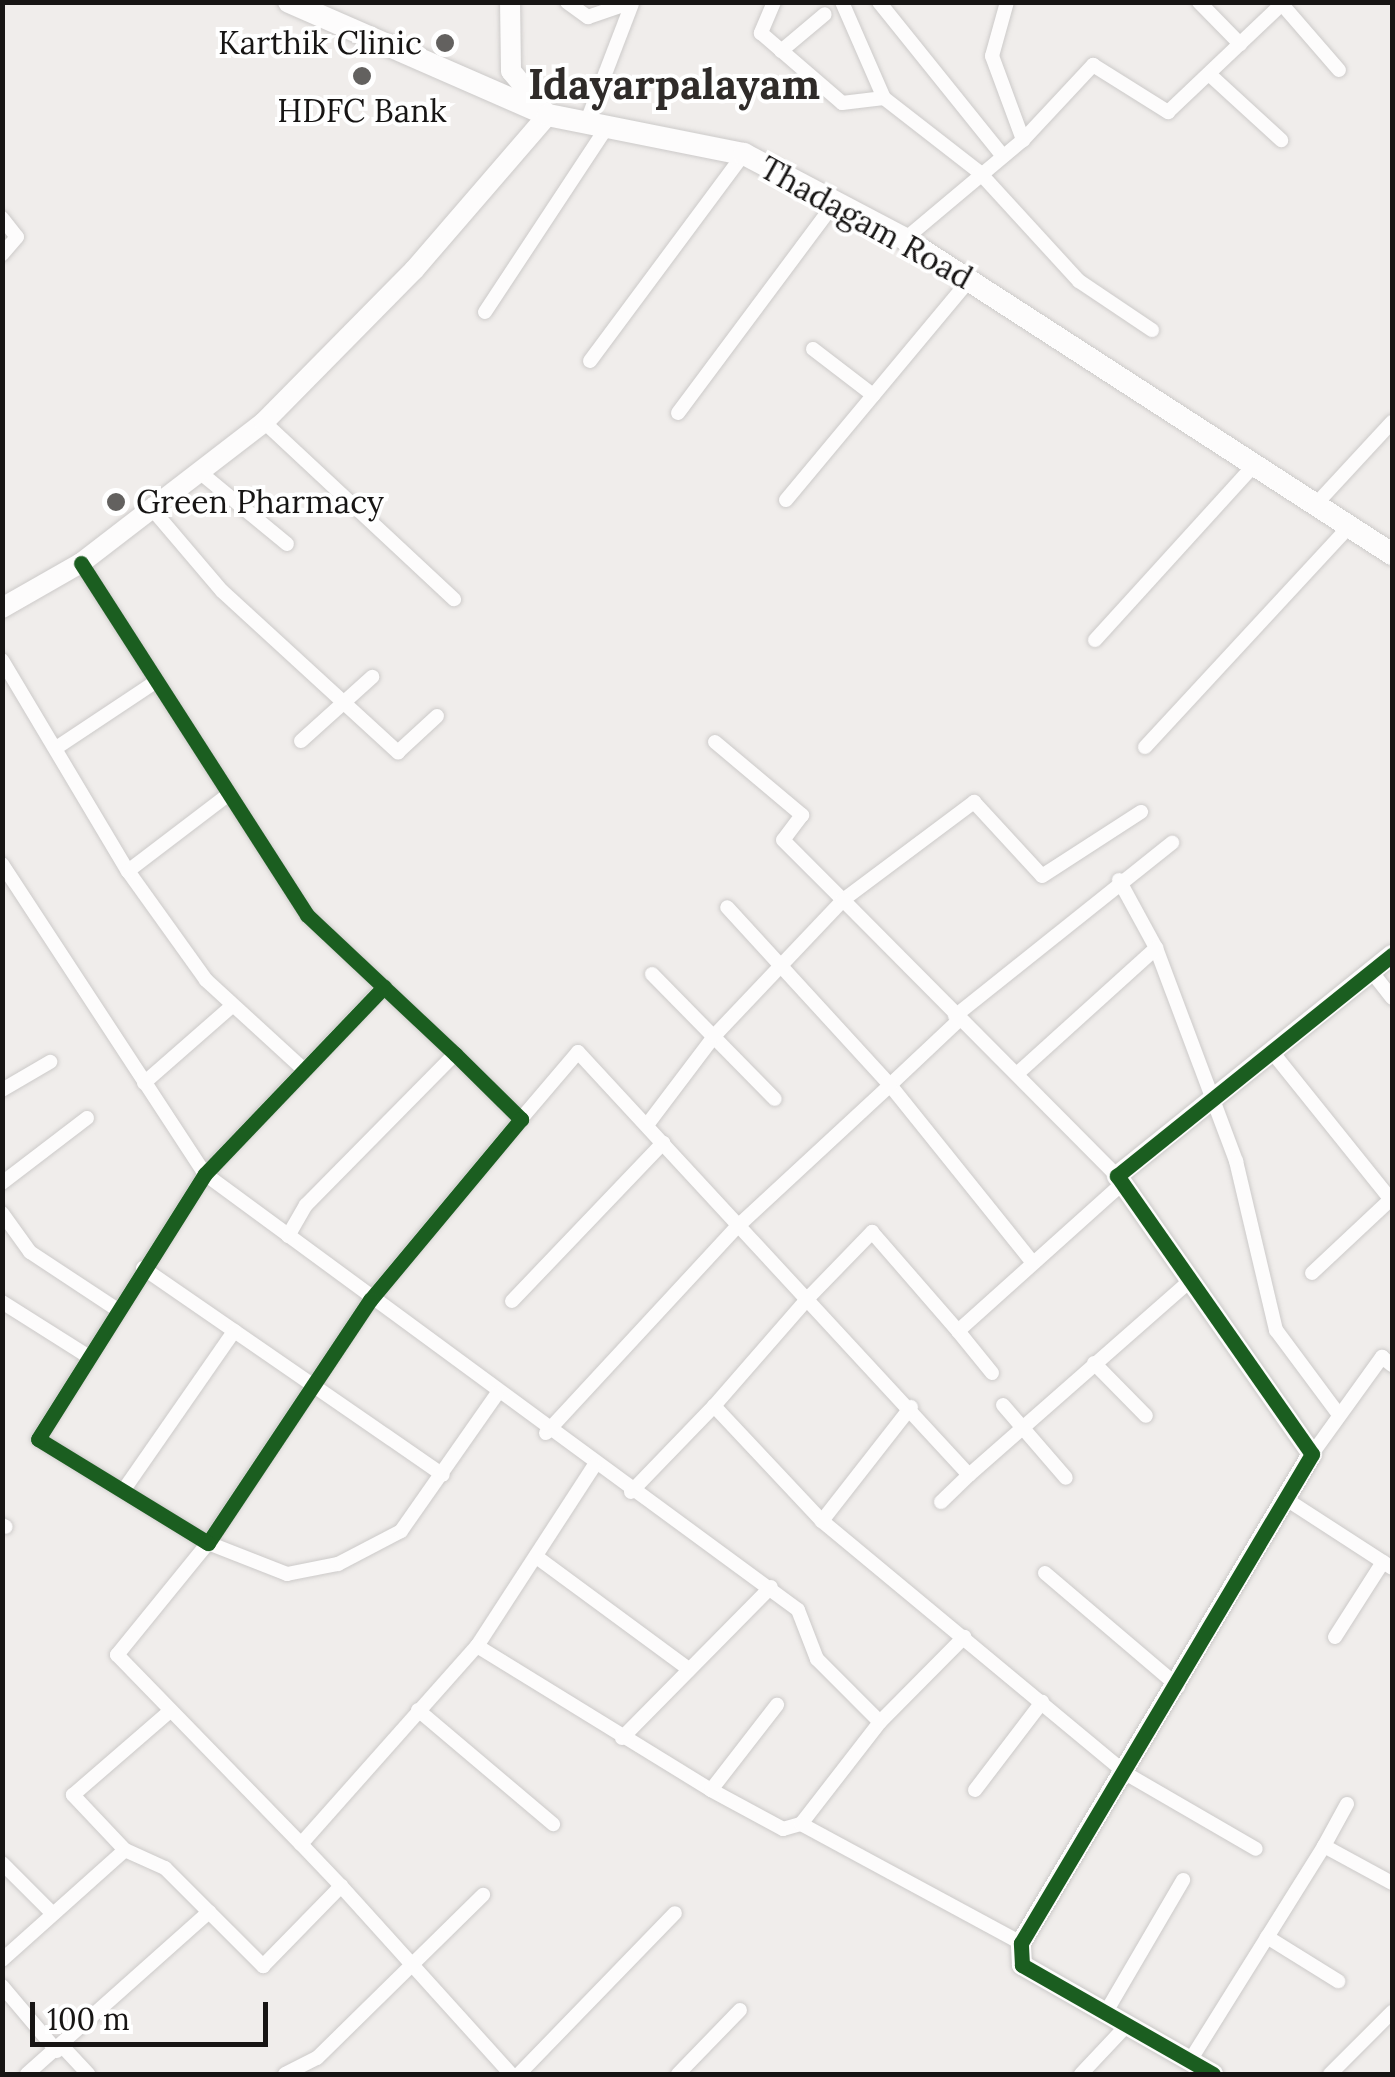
<!DOCTYPE html>
<html>
<head>
<meta charset="utf-8">
<style>
	body { margin:0 }
	#map { position:relative; width:1395px; height:2077px; overflow:hidden; background:#f0edeb; font-family:Lora,serif }
	div>[style] { position:absolute }
	.roads { filter:drop-shadow(0 0 2px #cccac9) drop-shadow(0 0 2px #cccac9) }
	.street>* { height:14px; margin:-7px; padding:0 7px; transform-origin:7px; border-radius:7px; background:#fdfcfc }
	.secondary>* { height:20px; margin:-10px; padding:0 10px; transform-origin:10px; border-radius:10px; background:#fdfcfc }
	.primary>* { height:22px; margin:-11px; padding:0 11px; transform-origin:11px; border-radius:11px; background:#fdfcfc }
	.cycleway>* { height:15px; margin:-7.5px; padding:0 7.5px; transform-origin:7.5px; border-radius:7.5px; background:#1b5e20 }
	.dots>* { width:28px; height:28px; translate:-50% -50%; box-sizing:border-box; border:5px solid #fff; border-radius:50% }
	span { translate:-50% -50%; white-space:nowrap; text-align:center; line-height:1.15; -webkit-text-stroke:8px #fff; paint-order:stroke }
	.poi-label { font-size:32px; color:#171514 }
	.right { translate:-100% -50%; text-align:right }
	.left { translate:0 -50%; text-align:left }
	.street-label { font-size:32px; color:#171514 }
	.district-label { font-size:42px; color:#2f2b29; font-weight:700 }
	.frame { position:absolute; inset:0; border:5px solid #171514; pointer-events:none }
	.scale { position:absolute; left:30px; top:2002px; width:238px; height:45px; box-sizing:border-box; border:5px solid #171514; border-top:0; padding-left:12px; font-size:30px; line-height:35px; white-space:nowrap; color:#171514; -webkit-text-stroke:8px #fff; paint-order:stroke }
</style>
</head>
<body>
<div id="map">
	<div class="roads">
		<div class="street">
			<div style="left:567px;top:2px;width:26px;rotate:36deg"></div>
			<div style="left:588px;top:17px;width:46px;rotate:-18.8deg"></div>
			<div style="left:774px;top:2px;width:34px;rotate:113deg"></div>
			<div style="left:761px;top:33px;width:107px;rotate:40.8deg"></div>
			<div style="left:842px;top:103px;width:42px;rotate:-6.8deg"></div>
			<div style="left:884px;top:98px;width:120px;rotate:37.9deg"></div>
			<div style="left:979px;top:172px;width:148px;rotate:47.5deg"></div>
			<div style="left:1079px;top:281px;width:88px;rotate:33.9deg"></div>
			<div style="left:842px;top:2px;width:105px;rotate:66.4deg"></div>
			<div style="left:879px;top:2px;width:196px;rotate:51.2deg"></div>
			<div style="left:1007px;top:2px;width:56px;rotate:105.5deg"></div>
			<div style="left:992px;top:56px;width:90px;rotate:69.7deg"></div>
			<div style="left:1199px;top:2px;width:59px;rotate:45.7deg"></div>
			<div style="left:1280px;top:2px;width:90px;rotate:49.1deg"></div>
			<div style="left:781px;top:51px;width:57px;rotate:-40.1deg"></div>
			<div style="left:1209px;top:74px;width:98px;rotate:42.5deg"></div>
			<div style="left:587px;top:121px;width:125px;rotate:-69deg"></div>
			<div style="left:2px;top:218px;width:24px;rotate:52deg"></div>
			<div style="left:17px;top:237px;width:23px;rotate:131deg"></div>
			<div style="left:905px;top:239px;width:154px;rotate:-40deg"></div>
			<div style="left:1023px;top:140px;width:103px;rotate:-47deg"></div>
			<div style="left:1093px;top:65px;width:89px;rotate:32.1deg"></div>
			<div style="left:1168px;top:112px;width:160px;rotate:-43.5deg"></div>
			<div style="left:485px;top:312px;width:225px;rotate:-56.6deg"></div>
			<div style="left:813px;top:349px;width:76px;rotate:37.5deg"></div>
			<div style="left:590px;top:361px;width:258px;rotate:-53.4deg"></div>
			<div style="left:678px;top:413px;width:263px;rotate:-53.3deg"></div>
			<div style="left:264px;top:422px;width:260px;rotate:43deg"></div>
			<div style="left:202px;top:474px;width:110px;rotate:39.5deg"></div>
			<div style="left:786px;top:500px;width:286px;rotate:-50.2deg"></div>
			<div style="left:1316px;top:504px;width:112px;rotate:-47.2deg"></div>
			<div style="left:153px;top:510px;width:106px;rotate:49.6deg"></div>
			<div style="left:222px;top:591px;width:239px;rotate:42.5deg"></div>
			<div style="left:398px;top:752px;width:53px;rotate:-42.7deg"></div>
			<div style="left:81px;top:563px;width:418px;rotate:57.3deg"></div>
			<div style="left:307px;top:915px;width:203px;rotate:43.2deg"></div>
			<div style="left:455px;top:1054px;width:93px;rotate:44.6deg"></div>
			<div style="left:521px;top:1119px;width:236px;rotate:129.8deg"></div>
			<div style="left:370px;top:1300px;width:292px;rotate:123.7deg"></div>
			<div style="left:208px;top:1543px;width:199px;rotate:-148.5deg"></div>
			<div style="left:38px;top:1439px;width:313px;rotate:-57.8deg"></div>
			<div style="left:205px;top:1174px;width:259px;rotate:-46.3deg"></div>
			<div style="left:1095px;top:640px;width:238px;rotate:-47.7deg"></div>
			<div style="left:2px;top:660px;width:246px;rotate:59.2deg"></div>
			<div style="left:128px;top:871px;width:134px;rotate:54.4deg"></div>
			<div style="left:206px;top:980px;width:127px;rotate:42.5deg"></div>
			<div style="left:301px;top:741px;width:96px;rotate:-42deg"></div>
			<div style="left:715px;top:742px;width:114px;rotate:40deg"></div>
			<div style="left:802px;top:815px;width:31px;rotate:127deg"></div>
			<div style="left:783px;top:840px;width:85px;rotate:45deg"></div>
			<div style="left:843px;top:900px;width:164px;rotate:-36.8deg"></div>
			<div style="left:974px;top:802px;width:100px;rotate:47.4deg"></div>
			<div style="left:1042px;top:876px;width:118px;rotate:-32.9deg"></div>
			<div style="left:1145px;top:747px;width:301px;rotate:-47.2deg"></div>
			<div style="left:56px;top:748px;width:121px;rotate:-33.6deg"></div>
			<div style="left:2px;top:864px;width:371px;rotate:56.8deg"></div>
			<div style="left:205px;top:1174px;width:736px;rotate:36.32deg"></div>
			<div style="left:798px;top:1610px;width:53px;rotate:68.8deg"></div>
			<div style="left:817px;top:1659px;width:89px;rotate:45deg"></div>
			<div style="left:880px;top:1722px;width:129px;rotate:127.8deg"></div>
			<div style="left:128px;top:871px;width:127px;rotate:-37.3deg"></div>
			<div style="left:1119px;top:880px;width:77px;rotate:61.4deg"></div>
			<div style="left:1156px;top:948px;width:228px;rotate:69.4deg"></div>
			<div style="left:1236px;top:1161px;width:174px;rotate:76.7deg"></div>
			<div style="left:1276px;top:1330px;width:102px;rotate:53.4deg"></div>
			<div style="left:652px;top:974px;width:175px;rotate:45.5deg"></div>
			<div style="left:1375px;top:976px;width:28px;rotate:52deg"></div>
			<div style="left:955px;top:1016px;width:278px;rotate:-38.6deg"></div>
			<div style="left:959px;top:1020px;width:95px;rotate:136.7deg"></div>
			<div style="left:890px;top:1085px;width:223px;rotate:51.2deg"></div>
			<div style="left:1273px;top:1053px;width:190px;rotate:51.2deg"></div>
			<div style="left:1019px;top:1072px;width:185px;rotate:-42.1deg"></div>
			<div style="left:144px;top:1083px;width:118px;rotate:-41.2deg"></div>
			<div style="left:2px;top:1090px;width:56px;rotate:-30.3deg"></div>
			<div style="left:521px;top:1119px;width:88px;rotate:-49.6deg"></div>
			<div style="left:578px;top:1052px;width:576px;rotate:47.25deg"></div>
			<div style="left:969px;top:1475px;width:295px;rotate:-41.3deg"></div>
			<div style="left:647px;top:1125px;width:113px;rotate:-52.9deg"></div>
			<div style="left:715px;top:1035px;width:186px;rotate:-46.5deg"></div>
			<div style="left:843px;top:900px;width:389px;rotate:45.2deg"></div>
			<div style="left:2px;top:1183px;width:107px;rotate:-37.4deg"></div>
			<div style="left:2px;top:1213px;width:48px;rotate:54.3deg"></div>
			<div style="left:30px;top:1252px;width:105px;rotate:33.4deg"></div>
			<div style="left:288px;top:1236px;width:36px;rotate:-60deg"></div>
			<div style="left:306px;top:1205px;width:212px;rotate:-45.4deg"></div>
			<div style="left:143px;top:1268px;width:364px;rotate:34.6deg"></div>
			<div style="left:1312px;top:1273px;width:108px;rotate:-43.1deg"></div>
			<div style="left:512px;top:1301px;width:219px;rotate:-46.3deg"></div>
			<div style="left:2px;top:1302px;width:103px;rotate:32.3deg"></div>
			<div style="left:958px;top:1331px;width:54px;rotate:51deg"></div>
			<div style="left:1094px;top:1363px;width:74px;rotate:45.5deg"></div>
			<div style="left:1003px;top:1405px;width:96px;rotate:49.2deg"></div>
			<div style="left:911px;top:1407px;width:145px;rotate:128deg"></div>
			<div style="left:822px;top:1521px;width:394px;rotate:39.7deg"></div>
			<div style="left:1125px;top:1773px;width:151px;rotate:30.1deg"></div>
			<div style="left:546px;top:1433px;width:282px;rotate:-47.2deg"></div>
			<div style="left:738px;top:1226px;width:207px;rotate:-42.8deg"></div>
			<div style="left:890px;top:1085px;width:241px;rotate:-132.5deg"></div>
			<div style="left:1312px;top:1454px;width:120px;rotate:-54.2deg"></div>
			<div style="left:1382px;top:1357px;width:13px;rotate:39deg"></div>
			<div style="left:594px;top:1466px;width:215px;rotate:123deg"></div>
			<div style="left:477px;top:1646px;width:275px;rotate:31.6deg"></div>
			<div style="left:711px;top:1790px;width:82px;rotate:28.4deg"></div>
			<div style="left:783px;top:1829px;width:19px;rotate:-16deg"></div>
			<div style="left:801px;top:1824px;width:250px;rotate:28.4deg"></div>
			<div style="left:123px;top:1491px;width:195px;rotate:-55.2deg"></div>
			<div style="left:631px;top:1492px;width:120px;rotate:-46deg"></div>
			<div style="left:1289px;top:1501px;width:123px;rotate:33deg"></div>
			<div style="left:941px;top:1502px;width:39px;rotate:-44deg"></div>
			<div style="left:822px;top:1521px;width:158px;rotate:-133.2deg"></div>
			<div style="left:714px;top:1406px;width:147px;rotate:-48.9deg"></div>
			<div style="left:811px;top:1295px;width:88px;rotate:-45.9deg"></div>
			<div style="left:872px;top:1232px;width:131px;rotate:49deg"></div>
			<div style="left:958px;top:1331px;width:220px;rotate:-41.9deg"></div>
			<div style="left:2px;top:1525px;width:4px;rotate:27deg"></div>
			<div style="left:538px;top:1558px;width:184px;rotate:36.4deg"></div>
			<div style="left:1045px;top:1573px;width:175px;rotate:40.4deg"></div>
			<div style="left:1335px;top:1637px;width:89px;rotate:-57.4deg"></div>
			<div style="left:418px;top:1710px;width:177px;rotate:40.2deg"></div>
			<div style="left:880px;top:1722px;width:120px;rotate:-45.3deg"></div>
			<div style="left:622px;top:1738px;width:212px;rotate:-45.4deg"></div>
			<div style="left:711px;top:1790px;width:108px;rotate:-52.2deg"></div>
			<div style="left:975px;top:1790px;width:111px;rotate:-52.7deg"></div>
			<div style="left:301px;top:1844px;width:264px;rotate:-134.2deg"></div>
			<div style="left:117px;top:1655px;width:144px;rotate:-50.9deg"></div>
			<div style="left:208px;top:1543px;width:85px;rotate:21.4deg"></div>
			<div style="left:287px;top:1574px;width:52px;rotate:-11.1deg"></div>
			<div style="left:338px;top:1564px;width:71px;rotate:-27.6deg"></div>
			<div style="left:401px;top:1531px;width:167px;rotate:-55deg"></div>
			<div style="left:1324px;top:1846px;width:48px;rotate:-61.3deg"></div>
			<div style="left:125px;top:1850px;width:76px;rotate:-133.4deg"></div>
			<div style="left:73px;top:1795px;width:128px;rotate:-40.9deg"></div>
			<div style="left:2px;top:1863px;width:72px;rotate:45deg"></div>
			<div style="left:341px;top:1886px;width:253px;rotate:47.9deg"></div>
			<div style="left:1267px;top:1937px;width:84px;rotate:31.8deg"></div>
			<div style="left:2px;top:1960px;width:165px;rotate:-41.8deg"></div>
			<div style="left:125px;top:1850px;width:44px;rotate:24.2deg"></div>
			<div style="left:165px;top:1868px;width:139px;rotate:45deg"></div>
			<div style="left:263px;top:1966px;width:112px;rotate:-45.7deg"></div>
			<div style="left:341px;top:1886px;width:58px;rotate:-133.6deg"></div>
			<div style="left:301px;top:1844px;width:265px;rotate:-48.4deg"></div>
			<div style="left:2px;top:1986px;width:85px;rotate:49.8deg"></div>
			<div style="left:1106px;top:2012px;width:153px;rotate:-59.7deg"></div>
			<div style="left:63px;top:2047px;width:37px;rotate:47deg"></div>
			<div style="left:1191px;top:2059px;width:251px;rotate:-58deg"></div>
			<div style="left:1324px;top:1846px;width:77px;rotate:28.6deg"></div>
			<div style="left:27px;top:2074px;width:244px;rotate:-41.7deg"></div>
			<div style="left:285px;top:2074px;width:36px;rotate:-27deg"></div>
			<div style="left:317px;top:2058px;width:233px;rotate:-44.5deg"></div>
			<div style="left:519px;top:2074px;width:224px;rotate:-45.9deg"></div>
			<div style="left:678px;top:2074px;width:89px;rotate:-45.9deg"></div>
			<div style="left:1081px;top:2074px;width:70px;rotate:-46.7deg"></div>
			<div style="left:1330px;top:2074px;width:88px;rotate:-45deg"></div>
		</div>
		<div class="secondary">
			<div style="left:2px;top:608px;width:91px;rotate:-29.7deg"></div>
			<div style="left:81px;top:563px;width:231px;rotate:-37.6deg"></div>
			<div style="left:264px;top:422px;width:214px;rotate:-45.4deg"></div>
			<div style="left:414px;top:270px;width:205px;rotate:-49.2deg"></div>
			<div style="left:548px;top:115px;width:57px;rotate:-130.1deg"></div>
			<div style="left:511px;top:71px;width:69px;rotate:-90.8deg"></div>
			<div style="left:1213px;top:2074px;width:220px;rotate:-150.3deg"></div>
			<div style="left:1022px;top:1965px;width:22px;rotate:-93deg"></div>
			<div style="left:1021px;top:1943px;width:569px;rotate:-59.24deg"></div>
			<div style="left:1312px;top:1454px;width:340px;rotate:-125deg"></div>
			<div style="left:1117px;top:1176px;width:353px;rotate:-38.8deg"></div>
		</div>
		<div class="primary">
			<div style="left:289px;top:2px;width:283px;rotate:23.6deg"></div>
			<div style="left:548px;top:115px;width:200px;rotate:11.3deg"></div>
			<div style="left:744px;top:154px;width:182px;rotate:27.8deg"></div>
			<div style="left:905px;top:239px;width:580px;rotate:32.9deg"></div>
		</div>
	</div>
	<div class="cycleway">
		<div style="left:81px;top:563px;width:418px;rotate:57.3deg"></div>
		<div style="left:307px;top:915px;width:203px;rotate:43.2deg"></div>
		<div style="left:455px;top:1054px;width:93px;rotate:44.6deg"></div>
		<div style="left:521px;top:1119px;width:236px;rotate:129.8deg"></div>
		<div style="left:370px;top:1300px;width:292px;rotate:123.7deg"></div>
		<div style="left:208px;top:1543px;width:199px;rotate:-148.5deg"></div>
		<div style="left:38px;top:1439px;width:313px;rotate:-57.8deg"></div>
		<div style="left:205px;top:1174px;width:259px;rotate:-46.3deg"></div>
		<div style="left:1213px;top:2074px;width:220px;rotate:-150.3deg"></div>
		<div style="left:1022px;top:1965px;width:22px;rotate:-93deg"></div>
		<div style="left:1021px;top:1943px;width:569px;rotate:-59.24deg"></div>
		<div style="left:1312px;top:1454px;width:340px;rotate:-125deg"></div>
		<div style="left:1117px;top:1176px;width:353px;rotate:-38.8deg"></div>
	</div>
	<div class="dots">
		<div style="left:445px;top:43px;background:#63615f"></div>
		<div style="left:362px;top:76px;background:#63615f"></div>
		<div style="left:116px;top:502px;background:#63615f"></div>
	</div>
	<div class="poi-label">
		<span class="right" style="left:422px;top:43px">Karthik Clinic</span>
		<span style="left:362px;top:111px">HDFC Bank</span>
		<span class="left" style="left:136px;top:502px">Green Pharmacy</span>
	</div>
	<div class="street-label">
		<span style="left:866px;top:223px;rotate:29deg">Thadagam Road</span>
	</div>
	<div class="district-label">
		<span style="left:674px;top:84px">Idayarpalayam</span>
	</div>
	<div class="frame"></div>
	<div class="scale">100 m</div>
</div>
</body>
</html>
